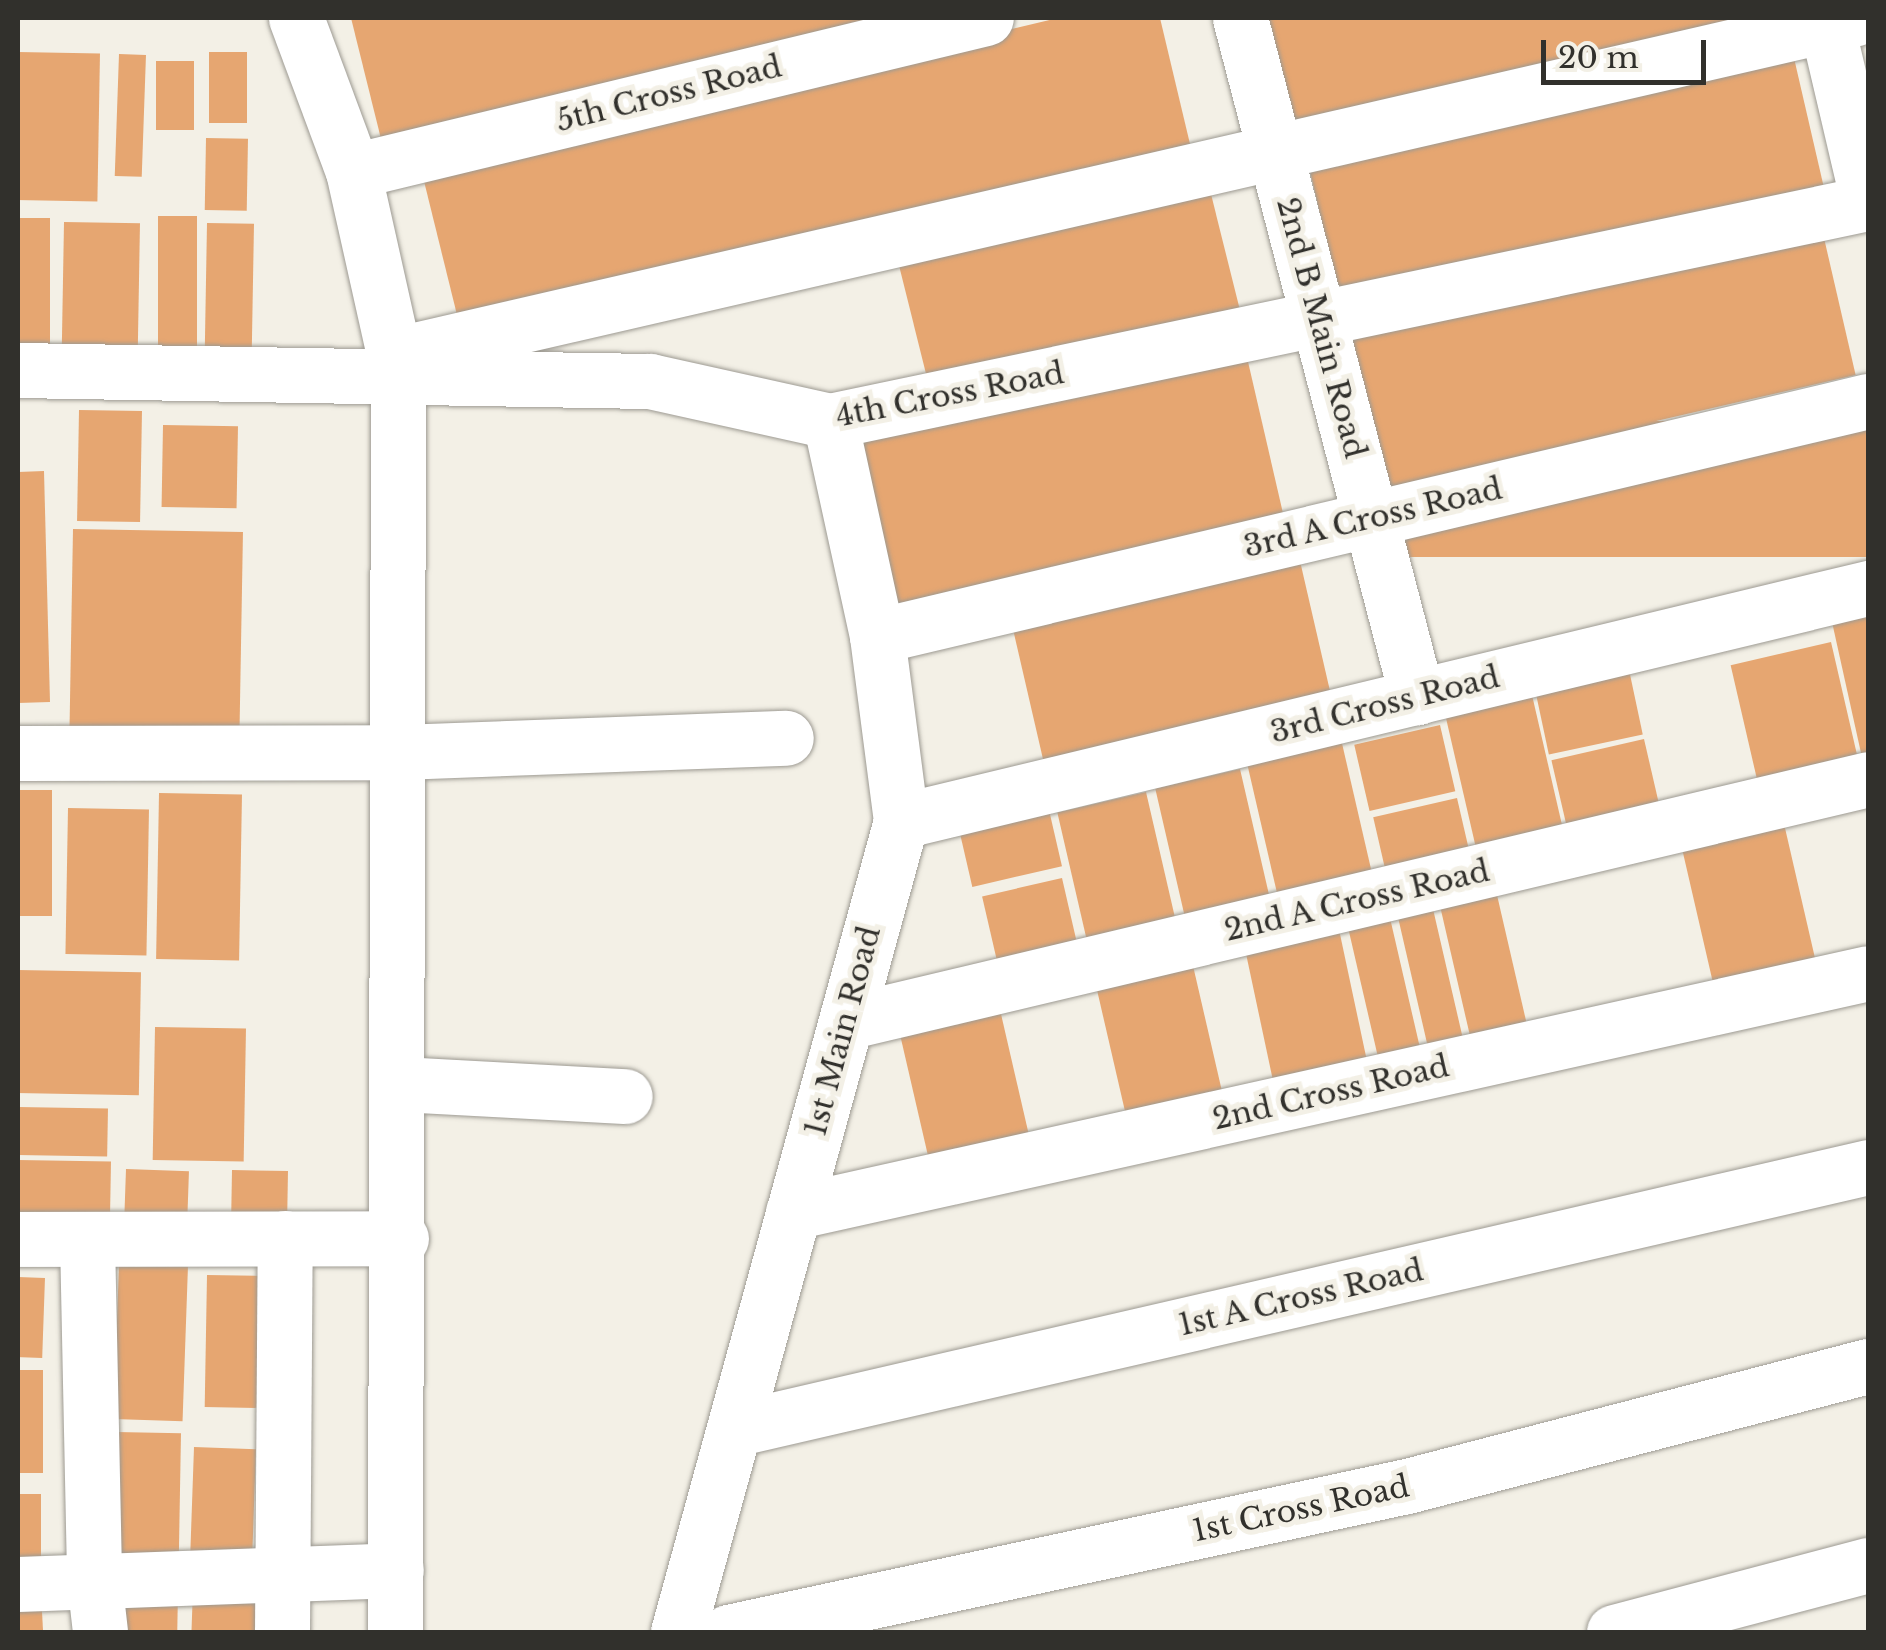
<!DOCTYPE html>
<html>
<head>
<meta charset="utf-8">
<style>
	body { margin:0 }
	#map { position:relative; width:1886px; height:1650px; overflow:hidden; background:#f3f0e6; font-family:"Libre Baskerville",serif }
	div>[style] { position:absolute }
	.building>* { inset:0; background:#e6a671; transform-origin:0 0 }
	.roads { filter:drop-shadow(0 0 2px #9d9a92) drop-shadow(0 0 2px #9d9a92) }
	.minor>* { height:55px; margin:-27.5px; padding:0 27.5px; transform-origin:27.5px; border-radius:27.5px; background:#fff }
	span { translate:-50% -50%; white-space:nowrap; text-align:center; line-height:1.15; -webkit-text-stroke:10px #f3f0e6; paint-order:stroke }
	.street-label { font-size:30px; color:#31302c }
	.frame { position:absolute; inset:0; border:20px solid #31302c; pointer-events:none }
	.scale { position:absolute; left:1541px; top:40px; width:165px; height:45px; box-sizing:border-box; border:5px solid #31302c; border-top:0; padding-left:12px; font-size:30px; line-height:35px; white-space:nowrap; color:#31302c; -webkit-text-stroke:8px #f3f0e6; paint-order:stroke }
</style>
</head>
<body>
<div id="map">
	<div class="building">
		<div style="clip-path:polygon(351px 18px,919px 18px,383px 147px)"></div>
		<div style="clip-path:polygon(1058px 18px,1160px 18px,1190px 144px,458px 319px,421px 169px)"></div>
		<div style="clip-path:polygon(1262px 18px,1781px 18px,1289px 134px)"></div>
		<div style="left:1791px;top:45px;width:147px;height:497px;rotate:77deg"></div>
		<div style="left:18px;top:52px;width:82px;height:148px;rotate:1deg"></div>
		<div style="left:209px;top:52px;width:38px;height:71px"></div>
		<div style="left:119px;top:54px;width:27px;height:122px;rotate:2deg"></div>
		<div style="left:156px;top:61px;width:38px;height:69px"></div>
		<div style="left:206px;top:138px;width:42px;height:72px;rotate:1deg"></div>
		<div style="left:1206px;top:174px;width:149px;height:320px;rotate:76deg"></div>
		<div style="left:158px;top:216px;width:39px;height:138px"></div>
		<div style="left:18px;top:218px;width:32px;height:137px"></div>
		<div style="left:64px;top:222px;width:76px;height:129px;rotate:1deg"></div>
		<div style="left:207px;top:223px;width:47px;height:127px;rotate:1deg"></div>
		<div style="left:1821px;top:225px;width:154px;height:482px;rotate:77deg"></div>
		<div style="left:1246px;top:353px;width:166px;height:396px;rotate:77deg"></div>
		<div style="left:79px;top:410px;width:63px;height:111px;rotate:1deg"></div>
		<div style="left:1868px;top:421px;width:136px;height:480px;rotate:90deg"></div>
		<div style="left:163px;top:425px;width:75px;height:82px;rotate:1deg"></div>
		<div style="clip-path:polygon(44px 471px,50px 702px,18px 703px,18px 472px)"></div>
		<div style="left:73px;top:529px;width:170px;height:197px;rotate:1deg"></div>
		<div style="left:1300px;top:561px;width:136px;height:295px;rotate:77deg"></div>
		<div style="clip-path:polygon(1868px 614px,1868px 761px,1863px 762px,1832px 622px)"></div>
		<div style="left:1831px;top:642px;width:120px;height:103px;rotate:77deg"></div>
		<div style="left:1628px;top:665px;width:71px;height:96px;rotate:78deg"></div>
		<div style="left:1532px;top:695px;width:146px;height:89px;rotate:77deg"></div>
		<div style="left:1440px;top:725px;width:68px;height:88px;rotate:77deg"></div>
		<div style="left:1338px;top:726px;width:156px;height:97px;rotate:77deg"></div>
		<div style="left:1644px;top:739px;width:79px;height:95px;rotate:77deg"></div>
		<div style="left:1240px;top:769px;width:138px;height:87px;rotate:77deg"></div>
		<div style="left:18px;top:790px;width:34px;height:126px"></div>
		<div style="left:1146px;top:792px;width:137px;height:91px;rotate:77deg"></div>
		<div style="left:159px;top:793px;width:83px;height:166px;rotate:1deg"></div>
		<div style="left:1046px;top:797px;width:71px;height:92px;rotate:77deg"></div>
		<div style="left:1457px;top:798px;width:65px;height:86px;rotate:77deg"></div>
		<div style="left:68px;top:808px;width:81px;height:146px;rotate:1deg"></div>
		<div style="left:1782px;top:815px;width:151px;height:105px;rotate:77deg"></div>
		<div style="left:1062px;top:878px;width:73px;height:82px;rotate:77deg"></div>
		<div style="left:1494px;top:882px;width:145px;height:58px;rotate:77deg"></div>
		<div style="left:1433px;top:909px;width:145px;height:36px;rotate:77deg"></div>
		<div style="left:1390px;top:918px;width:143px;height:43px;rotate:77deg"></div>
		<div style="left:1337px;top:920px;width:144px;height:96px;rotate:78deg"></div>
		<div style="left:1191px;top:957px;width:148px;height:99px;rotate:77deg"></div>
		<div style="left:18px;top:970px;width:123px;height:123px;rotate:1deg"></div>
		<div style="left:998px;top:1001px;width:146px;height:103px;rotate:77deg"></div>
		<div style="left:155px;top:1027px;width:91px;height:133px;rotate:1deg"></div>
		<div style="left:18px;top:1107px;width:90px;height:48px;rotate:1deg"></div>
		<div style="left:18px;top:1160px;width:93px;height:70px;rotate:1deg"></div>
		<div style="left:126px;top:1169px;width:63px;height:63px;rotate:2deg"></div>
		<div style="left:232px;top:1170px;width:56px;height:59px;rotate:1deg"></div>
		<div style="left:119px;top:1264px;width:69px;height:155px;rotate:2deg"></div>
		<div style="left:207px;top:1275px;width:57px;height:132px;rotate:1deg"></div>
		<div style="left:18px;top:1277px;width:27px;height:80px;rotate:2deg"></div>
		<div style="left:18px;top:1370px;width:25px;height:103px"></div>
		<div style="left:116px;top:1432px;width:65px;height:132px;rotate:1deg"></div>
		<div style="left:194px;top:1447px;width:62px;height:105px;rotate:2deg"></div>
		<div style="left:18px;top:1494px;width:23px;height:80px"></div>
		<div style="left:193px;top:1588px;width:69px;height:44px;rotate:2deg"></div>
		<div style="left:118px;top:1589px;width:60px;height:43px;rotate:1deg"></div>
		<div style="left:41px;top:1592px;width:40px;height:23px;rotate:87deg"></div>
	</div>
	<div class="roads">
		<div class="minor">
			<div style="left:296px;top:18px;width:163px;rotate:69.6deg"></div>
			<div style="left:353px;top:171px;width:206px;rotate:77.4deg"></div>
			<div style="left:398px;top:372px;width:1260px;rotate:90.14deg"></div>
			<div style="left:1240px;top:18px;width:702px;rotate:75.39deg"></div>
			<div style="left:1825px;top:18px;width:189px;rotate:76.8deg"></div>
			<div style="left:353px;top:171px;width:651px;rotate:-13.59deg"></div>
			<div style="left:402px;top:353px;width:1492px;rotate:-12.97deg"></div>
			<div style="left:18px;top:370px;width:632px;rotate:1deg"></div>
			<div style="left:650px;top:381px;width:184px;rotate:12.5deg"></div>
			<div style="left:830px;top:421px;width:1061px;rotate:-11.86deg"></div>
			<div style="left:877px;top:636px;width:1018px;rotate:-13.34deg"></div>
			<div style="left:18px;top:753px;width:382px;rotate:-0.1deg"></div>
			<div style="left:400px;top:752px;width:386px;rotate:-2.1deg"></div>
			<div style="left:901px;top:821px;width:995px;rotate:-13.55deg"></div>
			<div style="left:846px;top:1022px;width:1050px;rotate:-13.37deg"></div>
			<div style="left:400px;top:1084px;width:225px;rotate:3.1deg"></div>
			<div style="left:793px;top:1212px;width:1101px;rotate:-12.53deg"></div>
			<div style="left:18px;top:1239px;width:383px;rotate:-0.1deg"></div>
			<div style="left:87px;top:1239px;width:340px;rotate:88.8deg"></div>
			<div style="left:94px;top:1579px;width:53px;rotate:83.5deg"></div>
			<div style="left:734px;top:1429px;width:1164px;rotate:-13.01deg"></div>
			<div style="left:18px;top:1584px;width:378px;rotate:-2.1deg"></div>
			<div style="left:282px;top:1632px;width:394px;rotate:-89.6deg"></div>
			<div style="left:678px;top:1632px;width:841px;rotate:-74.63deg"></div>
			<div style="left:901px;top:821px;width:187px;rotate:-97.4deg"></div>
			<div style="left:877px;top:636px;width:220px;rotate:-102.3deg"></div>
			<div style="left:728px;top:1632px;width:695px;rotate:-12.14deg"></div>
			<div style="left:1407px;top:1486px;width:476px;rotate:-14.6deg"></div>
			<div style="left:1614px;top:1632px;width:263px;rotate:-14.8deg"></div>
		</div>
	</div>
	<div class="street-label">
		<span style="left:669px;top:94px;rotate:-14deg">5th Cross Road</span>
		<span style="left:1321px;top:328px;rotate:75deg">2nd B Main Road</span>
		<span style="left:950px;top:395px;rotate:-11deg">4th Cross Road</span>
		<span style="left:1373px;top:518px;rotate:-13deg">3rd A Cross Road</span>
		<span style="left:1385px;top:705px;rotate:-14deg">3rd Cross Road</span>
		<span style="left:1357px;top:901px;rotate:-13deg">2nd A Cross Road</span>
		<span style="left:843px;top:1031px;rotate:-75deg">1st Main Road</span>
		<span style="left:1331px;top:1093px;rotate:-13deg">2nd Cross Road</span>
		<span style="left:1301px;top:1298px;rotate:-13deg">1st A Cross Road</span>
		<span style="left:1301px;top:1509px;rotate:-12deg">1st Cross Road</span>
	</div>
	<div class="frame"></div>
	<div class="scale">20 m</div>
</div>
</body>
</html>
